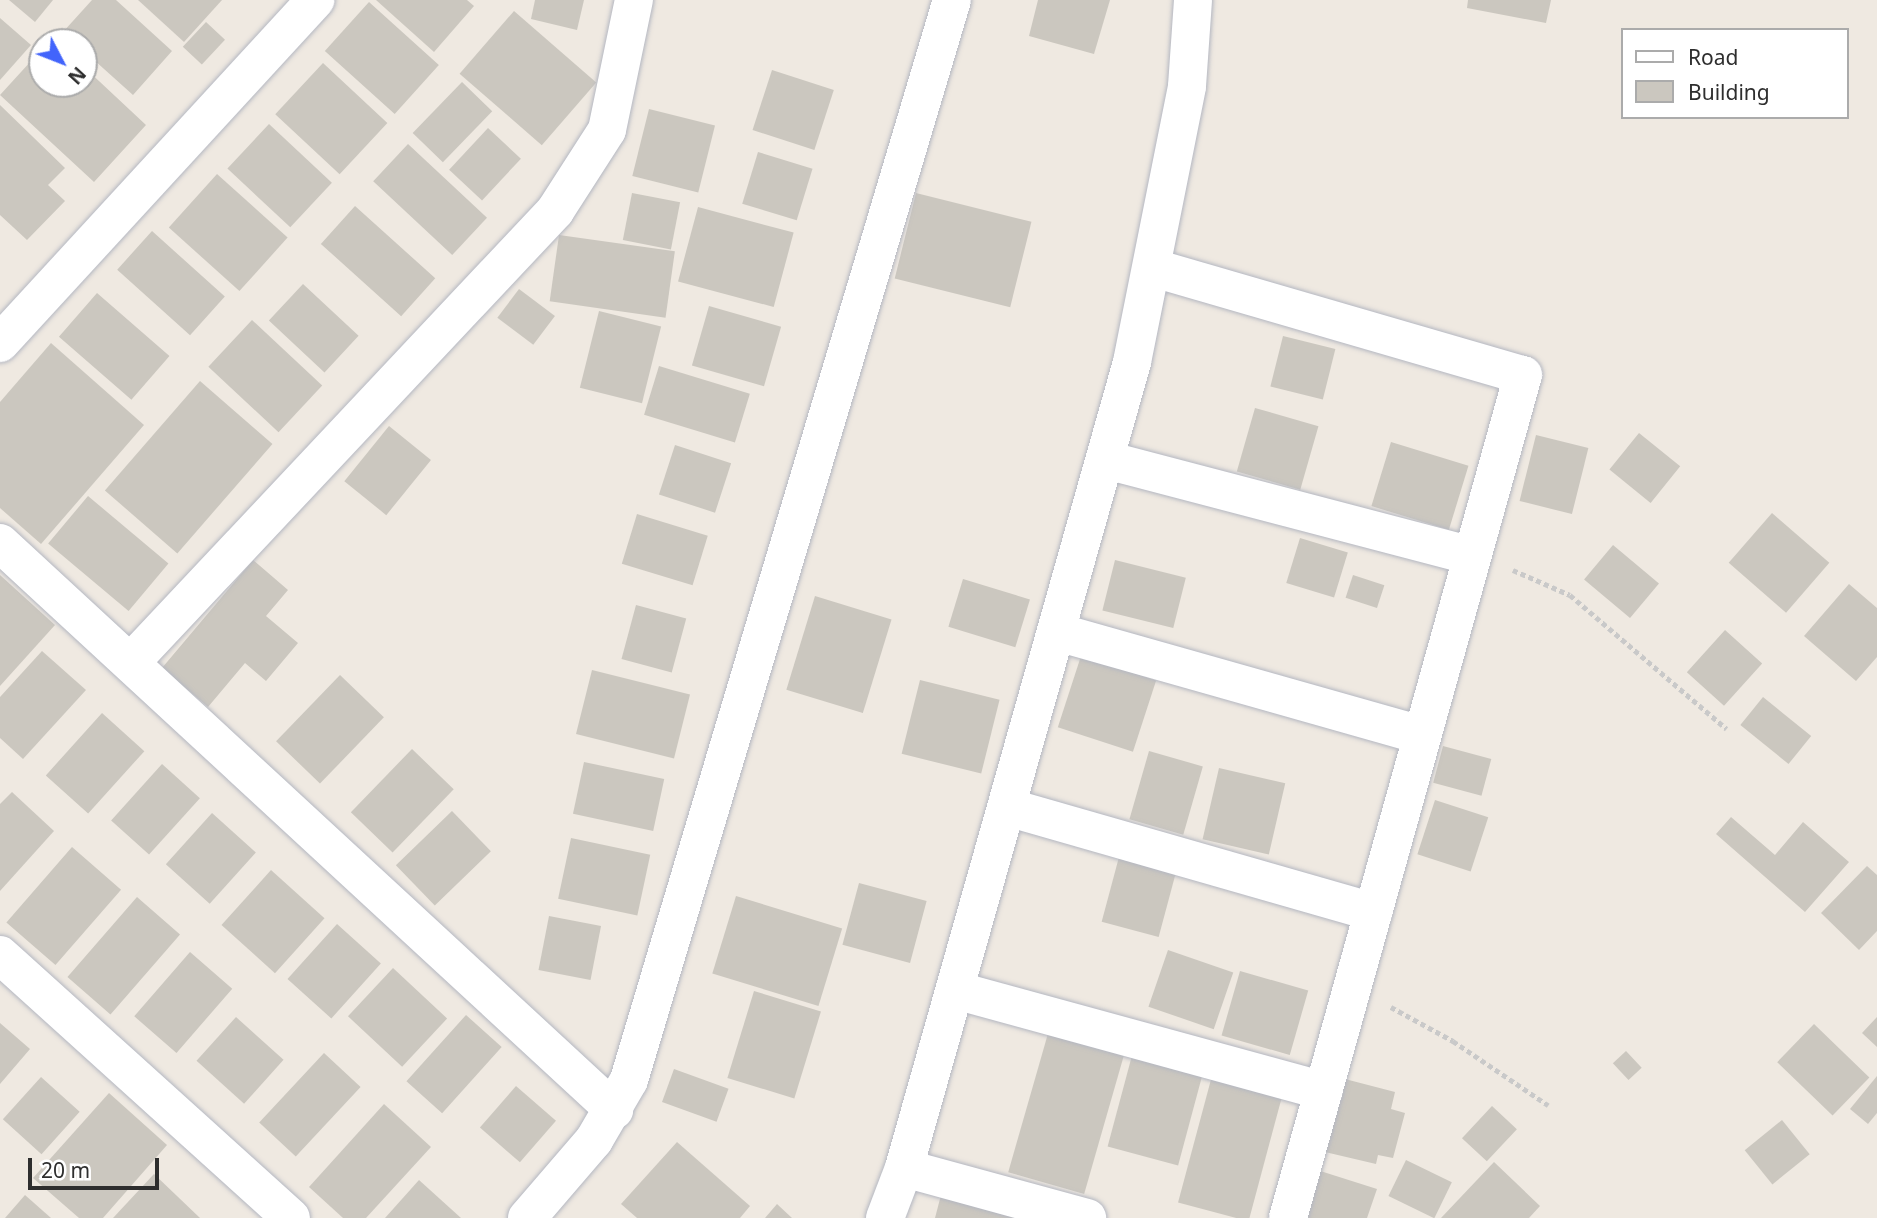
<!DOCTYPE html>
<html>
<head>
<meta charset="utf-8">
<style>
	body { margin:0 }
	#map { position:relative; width:1877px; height:1218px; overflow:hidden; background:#efe9e1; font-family:"Noto Sans",sans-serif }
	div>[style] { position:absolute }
	.building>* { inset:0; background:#cbc7bf; transform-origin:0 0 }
	.path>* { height:4.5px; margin-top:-2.25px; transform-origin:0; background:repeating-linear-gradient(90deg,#c9c9c9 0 5px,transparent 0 8.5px) }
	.roads { filter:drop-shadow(0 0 2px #b4b7c1) drop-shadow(0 0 2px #b4b7c1) }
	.street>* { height:38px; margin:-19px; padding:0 19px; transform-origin:19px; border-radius:19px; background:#fff }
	span { translate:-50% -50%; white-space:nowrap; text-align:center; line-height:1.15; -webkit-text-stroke:7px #fff; paint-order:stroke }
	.legend { position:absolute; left:1621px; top:28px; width:228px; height:91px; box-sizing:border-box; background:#fff; border:2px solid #ababab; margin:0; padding:9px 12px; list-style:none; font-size:21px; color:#2e2e2e }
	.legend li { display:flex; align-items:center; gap:14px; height:35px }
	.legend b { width:35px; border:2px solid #ababab }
	.north { position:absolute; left:28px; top:28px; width:70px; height:70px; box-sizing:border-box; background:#fff; border:2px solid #ababab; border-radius:50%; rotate:132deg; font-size:19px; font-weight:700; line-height:28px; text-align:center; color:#2e2e2e }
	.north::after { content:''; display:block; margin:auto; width:24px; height:32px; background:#4264fb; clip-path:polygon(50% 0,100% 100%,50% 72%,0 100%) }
	.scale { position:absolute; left:28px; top:1158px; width:131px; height:32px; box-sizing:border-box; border:4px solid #2e2e2e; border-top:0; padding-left:9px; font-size:21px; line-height:24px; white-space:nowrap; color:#2e2e2e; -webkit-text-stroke:5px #fff; paint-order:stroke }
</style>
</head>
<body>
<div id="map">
	<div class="building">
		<div style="clip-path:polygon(9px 0,53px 0,35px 22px)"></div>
		<div style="clip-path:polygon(92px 0,116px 0,172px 51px,133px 95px,84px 51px,84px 42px,74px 42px,63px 32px)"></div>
		<div style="clip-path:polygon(138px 0,222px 0,184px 42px)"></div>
		<div style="clip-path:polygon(376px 0,467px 0,474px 6px,434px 52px)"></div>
		<div style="clip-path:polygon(535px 0,584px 0,577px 30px,531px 19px)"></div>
		<div style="clip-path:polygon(1038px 0,1110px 0,1094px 54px,1029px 36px)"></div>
		<div style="clip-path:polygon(1468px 0,1551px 0,1546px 23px,1467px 8px)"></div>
		<div style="left:369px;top:2px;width:94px;height:66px;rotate:42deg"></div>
		<div style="left:514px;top:11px;width:109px;height:83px;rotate:41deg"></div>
		<div style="clip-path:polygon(0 18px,31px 45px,0 80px)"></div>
		<div style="left:206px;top:22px;width:26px;height:34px;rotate:43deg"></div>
		<div style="clip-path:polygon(42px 49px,42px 84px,84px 84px,84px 67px,146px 125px,94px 182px,0 95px)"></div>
		<div style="left:323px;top:63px;width:88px;height:70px;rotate:43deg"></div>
		<div style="left:772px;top:70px;width:65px;height:63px;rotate:18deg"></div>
		<div style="left:462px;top:82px;width:42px;height:71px;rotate:44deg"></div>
		<div style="clip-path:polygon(0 105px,65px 168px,48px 185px,65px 201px,27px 240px,0 215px)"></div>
		<div style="left:649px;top:109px;width:68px;height:69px;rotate:14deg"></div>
		<div style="left:269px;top:124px;width:86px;height:61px;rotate:43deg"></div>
		<div style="left:488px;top:128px;width:45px;height:57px;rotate:43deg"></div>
		<div style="left:408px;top:144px;width:108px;height:51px;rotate:43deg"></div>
		<div style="left:758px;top:152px;width:57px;height:54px;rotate:17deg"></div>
		<div style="left:217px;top:174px;width:95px;height:72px;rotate:42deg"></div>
		<div style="left:632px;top:193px;width:49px;height:48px;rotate:11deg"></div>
		<div style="left:916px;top:193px;width:119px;height:88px;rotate:14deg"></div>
		<div style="left:355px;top:206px;width:108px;height:51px;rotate:42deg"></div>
		<div style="left:698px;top:207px;width:99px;height:77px;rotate:15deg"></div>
		<div style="left:152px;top:231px;width:98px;height:52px;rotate:42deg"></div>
		<div style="left:559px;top:235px;width:117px;height:67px;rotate:8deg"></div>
		<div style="left:303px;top:284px;width:76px;height:50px;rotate:43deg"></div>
		<div style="left:519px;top:289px;width:45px;height:36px;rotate:37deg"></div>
		<div style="left:97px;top:293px;width:96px;height:58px;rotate:41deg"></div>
		<div style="left:709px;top:306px;width:75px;height:62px;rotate:16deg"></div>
		<div style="left:599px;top:311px;width:64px;height:79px;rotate:14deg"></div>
		<div style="left:252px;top:320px;width:96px;height:64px;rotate:43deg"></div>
		<div style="left:1283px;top:336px;width:54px;height:52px;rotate:14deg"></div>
		<div style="clip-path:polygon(51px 343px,144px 425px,41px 544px,0 508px,0 402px)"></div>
		<div style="left:659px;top:366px;width:95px;height:51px;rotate:17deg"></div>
		<div style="left:200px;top:381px;width:96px;height:145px;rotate:41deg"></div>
		<div style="left:1255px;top:408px;width:66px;height:66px;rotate:16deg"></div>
		<div style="left:389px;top:426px;width:54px;height:71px;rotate:39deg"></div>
		<div style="left:1639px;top:433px;width:53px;height:47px;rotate:39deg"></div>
		<div style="left:1536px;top:435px;width:54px;height:68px;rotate:14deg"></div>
		<div style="left:1391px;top:442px;width:81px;height:67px;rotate:17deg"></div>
		<div style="left:675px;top:445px;width:59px;height:52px;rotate:18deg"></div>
		<div style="left:88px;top:496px;width:105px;height:62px;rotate:40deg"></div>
		<div style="left:1772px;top:513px;width:76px;height:66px;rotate:41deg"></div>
		<div style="left:637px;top:514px;width:74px;height:52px;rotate:17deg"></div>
		<div style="left:1300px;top:538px;width:50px;height:47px;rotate:17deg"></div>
		<div style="left:1613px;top:545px;width:60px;height:45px;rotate:40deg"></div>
		<div style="clip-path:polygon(253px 560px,288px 590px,266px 616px,298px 643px,266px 681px,245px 663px,208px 707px,162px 668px)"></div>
		<div style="left:1115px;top:560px;width:73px;height:52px;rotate:14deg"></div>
		<div style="clip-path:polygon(0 575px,55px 625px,0 686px)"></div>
		<div style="left:1353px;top:575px;width:33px;height:24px;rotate:18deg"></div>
		<div style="left:963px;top:579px;width:70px;height:50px;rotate:17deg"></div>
		<div style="clip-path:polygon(1849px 584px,1877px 608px,1877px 657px,1856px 681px,1804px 636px)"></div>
		<div style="left:815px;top:596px;width:80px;height:98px;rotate:17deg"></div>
		<div style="left:636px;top:605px;width:52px;height:56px;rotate:15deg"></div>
		<div style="left:1725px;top:630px;width:50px;height:57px;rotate:42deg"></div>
		<div style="clip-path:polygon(42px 651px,86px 690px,23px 759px,0 738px,0 697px)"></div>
		<div style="left:1081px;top:656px;width:79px;height:75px;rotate:18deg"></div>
		<div style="left:592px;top:670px;width:101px;height:66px;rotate:14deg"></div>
		<div style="left:340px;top:675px;width:61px;height:92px;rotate:44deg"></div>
		<div style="left:920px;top:680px;width:82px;height:76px;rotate:14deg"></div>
		<div style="left:1763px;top:697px;width:62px;height:36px;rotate:39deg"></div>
		<div style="left:102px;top:713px;width:57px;height:84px;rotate:42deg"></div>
		<div style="left:1443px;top:746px;width:50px;height:38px;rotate:15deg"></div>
		<div style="left:412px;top:749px;width:58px;height:88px;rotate:44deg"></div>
		<div style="left:1149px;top:751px;width:56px;height:71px;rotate:16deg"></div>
		<div style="left:584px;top:762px;width:82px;height:53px;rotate:12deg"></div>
		<div style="left:162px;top:764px;width:51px;height:76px;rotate:42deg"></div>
		<div style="left:1219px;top:768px;width:68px;height:73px;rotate:13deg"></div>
		<div style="clip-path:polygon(12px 792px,54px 831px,0 891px,0 804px)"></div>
		<div style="left:1435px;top:800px;width:56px;height:57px;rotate:18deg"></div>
		<div style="left:452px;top:811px;width:56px;height:78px;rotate:46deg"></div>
		<div style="left:212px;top:813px;width:59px;height:69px;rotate:42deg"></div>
		<div style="clip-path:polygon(1731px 817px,1775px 855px,1803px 822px,1849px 862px,1805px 912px,1716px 834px)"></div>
		<div style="left:571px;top:838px;width:81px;height:62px;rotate:12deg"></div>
		<div style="left:72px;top:847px;width:65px;height:100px;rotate:41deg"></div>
		<div style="left:1119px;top:857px;width:59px;height:67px;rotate:15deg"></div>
		<div style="clip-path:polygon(1867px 866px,1877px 875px,1877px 931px,1859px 950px,1821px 913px)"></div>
		<div style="left:271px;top:870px;width:72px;height:74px;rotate:42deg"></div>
		<div style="left:859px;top:883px;width:70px;height:64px;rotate:15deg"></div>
		<div style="left:736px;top:896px;width:111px;height:81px;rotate:17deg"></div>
		<div style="left:137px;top:897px;width:57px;height:106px;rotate:41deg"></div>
		<div style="left:549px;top:916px;width:53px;height:55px;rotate:11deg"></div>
		<div style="left:337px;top:924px;width:59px;height:74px;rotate:42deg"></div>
		<div style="left:1168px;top:950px;width:69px;height:60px;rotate:19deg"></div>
		<div style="left:190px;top:952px;width:56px;height:85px;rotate:41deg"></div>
		<div style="left:393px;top:968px;width:74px;height:66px;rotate:43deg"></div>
		<div style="left:1240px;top:971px;width:71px;height:67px;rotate:16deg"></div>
		<div style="left:754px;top:991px;width:70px;height:91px;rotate:17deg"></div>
		<div style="left:466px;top:1015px;width:48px;height:89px;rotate:42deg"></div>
		<div style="left:236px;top:1017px;width:64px;height:59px;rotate:42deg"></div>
		<div style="clip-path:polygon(1877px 1017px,1877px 1047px,1862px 1033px)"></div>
		<div style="clip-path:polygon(0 1023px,30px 1049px,0 1084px)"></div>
		<div style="left:1814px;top:1024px;width:77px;height:53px;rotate:44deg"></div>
		<div style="left:1049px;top:1030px;width:79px;height:148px;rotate:16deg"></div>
		<div style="left:1134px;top:1048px;width:73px;height:102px;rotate:15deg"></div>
		<div style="left:1626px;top:1051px;width:23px;height:18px;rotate:47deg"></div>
		<div style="left:324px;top:1053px;width:50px;height:95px;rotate:43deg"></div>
		<div style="left:674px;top:1069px;width:58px;height:35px;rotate:20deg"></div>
		<div style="left:1213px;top:1072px;width:73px;height:135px;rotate:15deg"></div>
		<div style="clip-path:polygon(1877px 1076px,1877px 1113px,1868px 1124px,1850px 1109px)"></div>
		<div style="left:41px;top:1077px;width:52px;height:57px;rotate:42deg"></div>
		<div style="clip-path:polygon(1345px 1079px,1395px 1092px,1391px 1109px,1405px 1113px,1393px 1158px,1378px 1155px,1376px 1164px,1325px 1152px)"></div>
		<div style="left:516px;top:1086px;width:53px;height:55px;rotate:41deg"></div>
		<div style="clip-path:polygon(109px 1093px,167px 1145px,103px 1218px,79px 1218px,33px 1178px)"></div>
		<div style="clip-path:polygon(384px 1104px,431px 1147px,366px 1218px,343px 1218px,309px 1187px)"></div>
		<div style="left:1492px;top:1106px;width:34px;height:44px;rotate:43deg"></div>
		<div style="left:1782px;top:1120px;width:44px;height:48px;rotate:51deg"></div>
		<div style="clip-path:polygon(677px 1142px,750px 1206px,740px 1218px,637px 1218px,621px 1204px)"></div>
		<div style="left:1406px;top:1160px;width:51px;height:40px;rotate:26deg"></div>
		<div style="clip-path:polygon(1494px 1162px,1540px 1206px,1529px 1218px,1441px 1218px)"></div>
		<div style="clip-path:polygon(1314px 1169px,1377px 1189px,1367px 1218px,1299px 1218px)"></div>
		<div style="clip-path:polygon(154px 1174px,200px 1218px,113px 1218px)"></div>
		<div style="clip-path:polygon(419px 1180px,461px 1218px,385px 1218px)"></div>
		<div style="clip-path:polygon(25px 1195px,51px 1218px,5px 1218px)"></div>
		<div style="clip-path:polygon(941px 1195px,1015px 1218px,935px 1218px)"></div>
		<div style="clip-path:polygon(777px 1204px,792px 1218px,765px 1218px)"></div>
	</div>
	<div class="path">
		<div style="left:1513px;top:570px;width:62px;rotate:23.7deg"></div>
		<div style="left:1570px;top:595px;width:206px;rotate:40.5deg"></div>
		<div style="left:1391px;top:1007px;width:71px;rotate:28.7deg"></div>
		<div style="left:1453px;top:1041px;width:115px;rotate:34deg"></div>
	</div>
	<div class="roads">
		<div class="street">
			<div style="left:1154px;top:268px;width:384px;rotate:16.2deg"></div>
			<div style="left:1523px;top:375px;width:875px;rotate:105.58deg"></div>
			<div style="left:0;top:343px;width:466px;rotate:-47.4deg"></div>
			<div style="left:1106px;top:460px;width:378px;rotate:14.7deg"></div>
			<div style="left:0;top:543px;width:836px;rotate:42.72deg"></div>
			<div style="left:1057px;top:632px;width:379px;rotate:15.8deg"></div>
			<div style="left:132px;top:661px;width:618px;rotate:-46.77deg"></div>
			<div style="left:555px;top:211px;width:96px;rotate:-57.3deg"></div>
			<div style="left:607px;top:130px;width:133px;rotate:-78.3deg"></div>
			<div style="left:1007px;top:807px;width:381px;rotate:16deg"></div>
			<div style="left:0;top:955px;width:392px;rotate:42.1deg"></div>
			<div style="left:955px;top:990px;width:382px;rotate:15.3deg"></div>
			<div style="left:904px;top:1168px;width:190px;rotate:15.3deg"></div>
			<div style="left:527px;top:1218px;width:103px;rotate:-49.3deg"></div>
			<div style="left:594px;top:1140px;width:69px;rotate:-59.7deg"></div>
			<div style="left:629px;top:1080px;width:1127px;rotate:-73.35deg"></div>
			<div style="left:885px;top:1218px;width:53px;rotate:-69.2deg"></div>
			<div style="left:904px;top:1168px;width:838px;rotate:-74.2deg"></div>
			<div style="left:1132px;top:362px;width:281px;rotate:-78.7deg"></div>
			<div style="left:1187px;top:86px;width:86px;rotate:-86deg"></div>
		</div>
	</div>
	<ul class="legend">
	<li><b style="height:9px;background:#fff"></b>Road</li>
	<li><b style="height:19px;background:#cbc7bf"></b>Building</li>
	</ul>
	<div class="north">N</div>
	<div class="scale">20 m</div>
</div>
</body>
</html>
